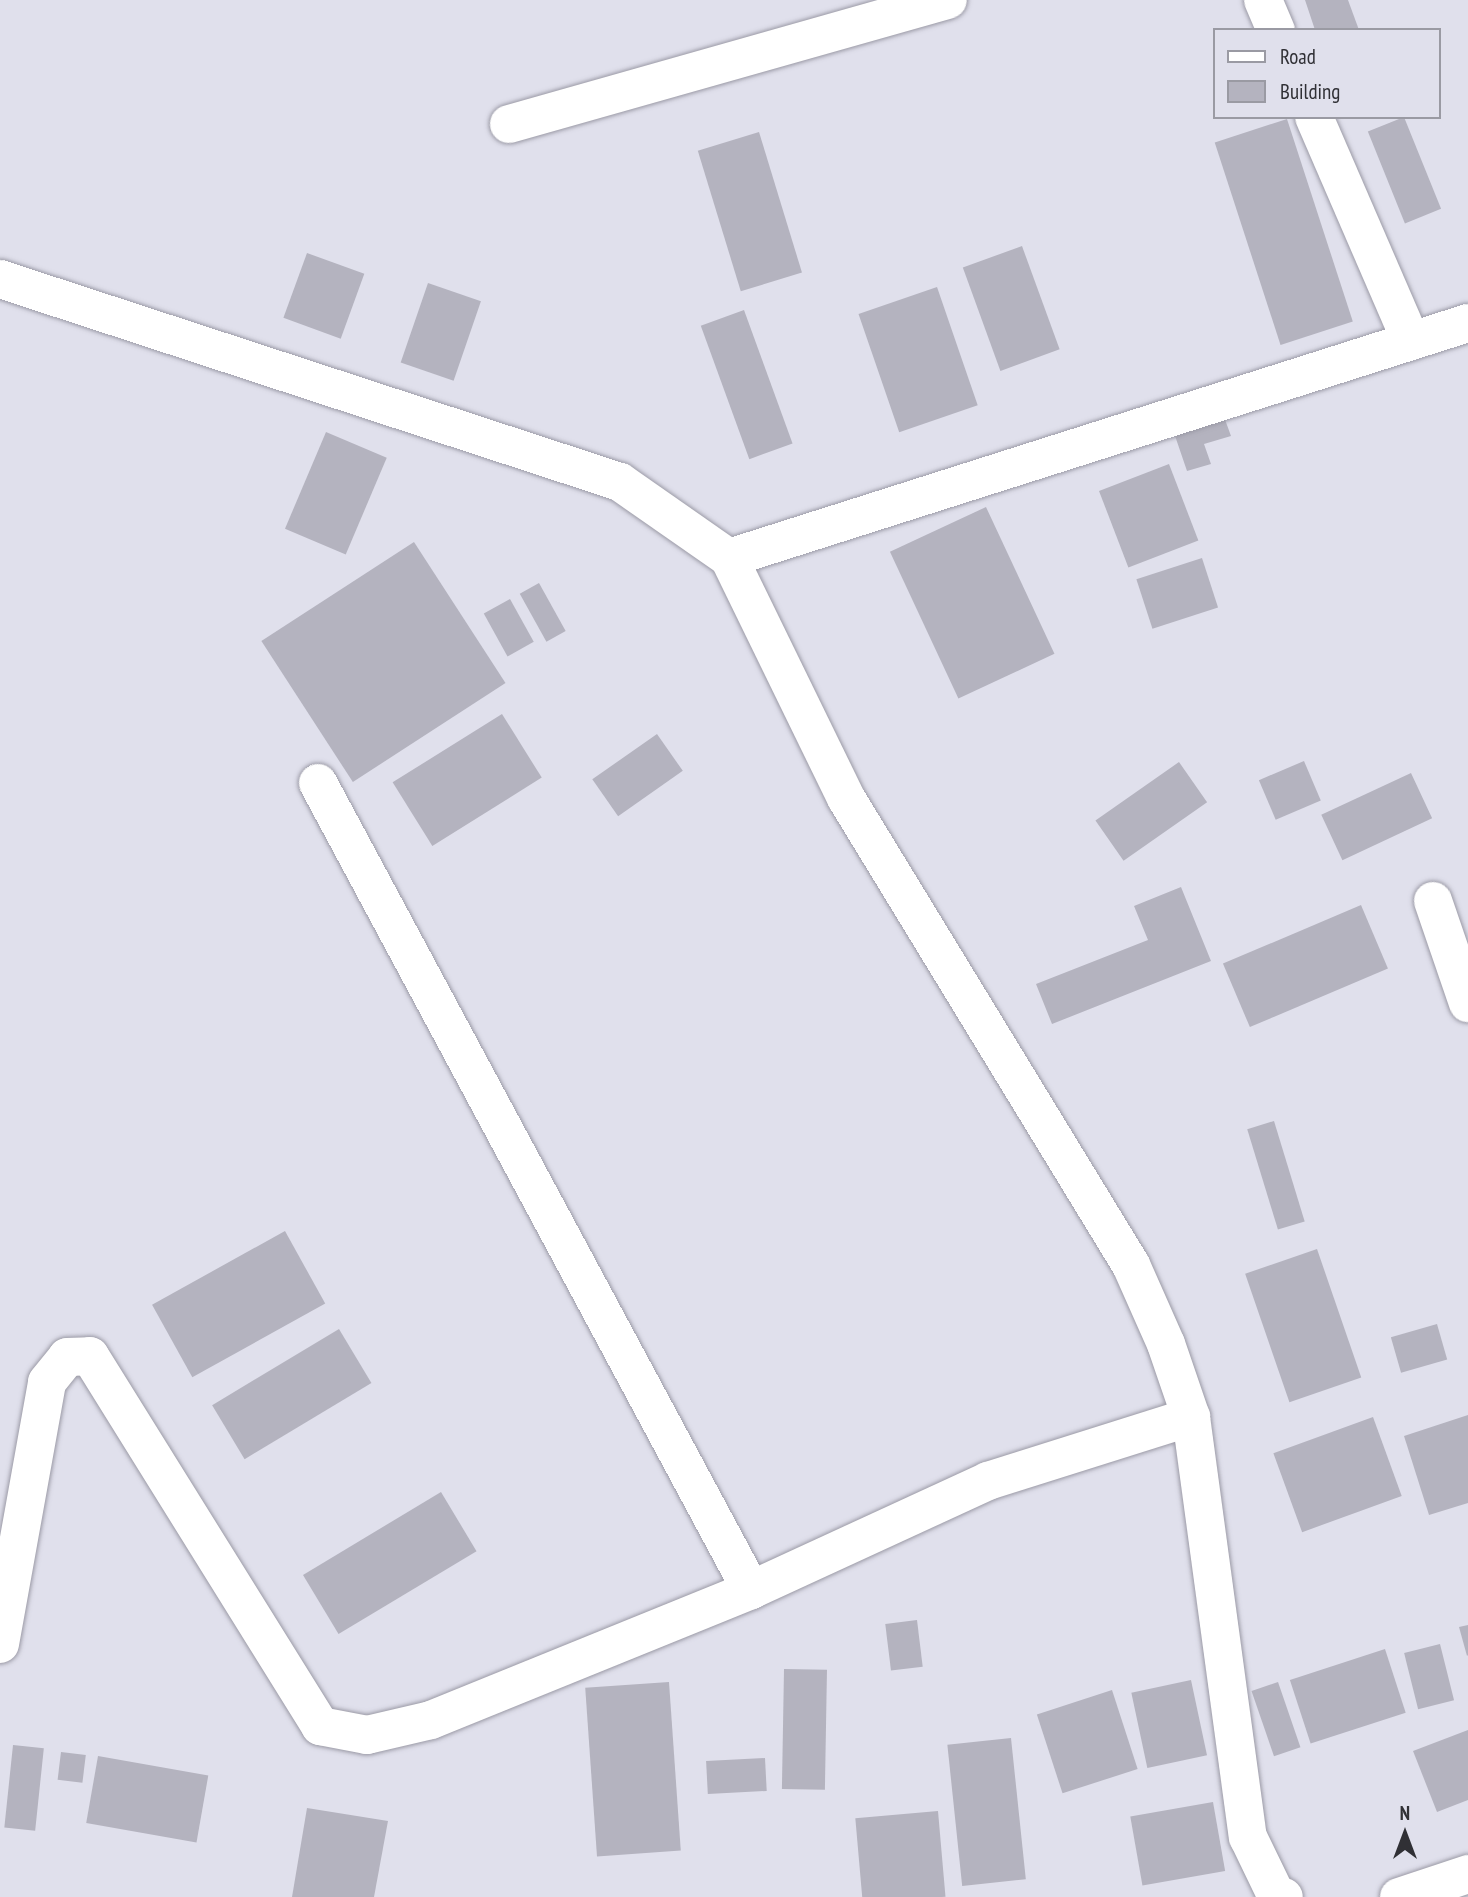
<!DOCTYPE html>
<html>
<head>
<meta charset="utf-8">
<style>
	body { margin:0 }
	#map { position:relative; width:1468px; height:1897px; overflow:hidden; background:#e0e0ec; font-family:"PT Sans Narrow",sans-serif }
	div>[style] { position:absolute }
	.building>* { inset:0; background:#b4b3bf; transform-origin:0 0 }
	.roads { filter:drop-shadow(0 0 2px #9b9aa6) drop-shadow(0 0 2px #9b9aa6) }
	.minor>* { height:38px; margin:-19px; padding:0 19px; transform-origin:19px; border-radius:19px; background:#fff }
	span { translate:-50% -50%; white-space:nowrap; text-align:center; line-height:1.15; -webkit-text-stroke:7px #e0e0ec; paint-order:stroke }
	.legend { position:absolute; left:1213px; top:28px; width:228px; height:91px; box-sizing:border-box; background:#e0e0ec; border:2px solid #9a9aa3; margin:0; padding:9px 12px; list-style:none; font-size:21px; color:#303035 }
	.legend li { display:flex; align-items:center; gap:14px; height:35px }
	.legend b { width:35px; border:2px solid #9a9aa3 }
	.north { position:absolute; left:1370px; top:1799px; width:70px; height:70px; -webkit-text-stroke:5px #e0e0ec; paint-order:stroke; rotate:0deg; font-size:19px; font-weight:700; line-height:28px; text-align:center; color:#303035 }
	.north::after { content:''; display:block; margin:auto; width:24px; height:32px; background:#303035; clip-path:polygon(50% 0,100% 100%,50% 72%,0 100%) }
</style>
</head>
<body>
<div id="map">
	<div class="building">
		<div style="clip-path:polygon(1305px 0,1348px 0,1359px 30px,1315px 30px)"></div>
		<div style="left:1404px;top:117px;width:99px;height:39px;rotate:68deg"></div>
		<div style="left:1287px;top:119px;width:213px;height:76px;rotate:72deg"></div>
		<div style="left:759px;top:132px;width:147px;height:64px;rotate:73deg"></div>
		<div style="left:1022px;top:246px;width:110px;height:63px;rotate:70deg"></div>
		<div style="left:307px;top:253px;width:61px;height:69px;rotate:20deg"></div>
		<div style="left:428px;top:283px;width:56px;height:84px;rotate:19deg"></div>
		<div style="left:937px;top:287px;width:125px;height:83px;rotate:71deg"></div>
		<div style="left:744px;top:310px;width:142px;height:46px;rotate:70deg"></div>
		<div style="clip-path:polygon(1223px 414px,1231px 436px,1204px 444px,1211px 464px,1187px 471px,1173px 430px)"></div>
		<div style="left:326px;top:432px;width:66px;height:105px;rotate:23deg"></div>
		<div style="left:1169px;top:464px;width:82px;height:75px;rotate:69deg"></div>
		<div style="left:986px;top:507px;width:162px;height:106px;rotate:65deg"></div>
		<div style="left:414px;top:542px;width:168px;height:182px;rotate:57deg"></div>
		<div style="left:1202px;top:558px;width:52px;height:69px;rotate:72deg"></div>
		<div style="left:539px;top:583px;width:55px;height:22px;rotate:61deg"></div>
		<div style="left:510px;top:599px;width:49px;height:30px;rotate:61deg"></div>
		<div style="left:502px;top:714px;width:75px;height:129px;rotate:58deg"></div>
		<div style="left:657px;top:734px;width:45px;height:79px;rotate:55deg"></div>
		<div style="left:1304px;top:761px;width:43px;height:49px;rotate:67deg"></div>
		<div style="left:1179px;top:762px;width:49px;height:102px;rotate:55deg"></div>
		<div style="left:1411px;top:773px;width:50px;height:99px;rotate:65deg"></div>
		<div style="clip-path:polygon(1181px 887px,1211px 961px,1052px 1024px,1036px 984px,1148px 940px,1134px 906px)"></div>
		<div style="left:1361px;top:905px;width:69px;height:150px;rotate:67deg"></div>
		<div style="left:1274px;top:1121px;width:105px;height:28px;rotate:73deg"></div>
		<div style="left:285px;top:1231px;width:83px;height:152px;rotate:61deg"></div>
		<div style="left:1317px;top:1249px;width:136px;height:76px;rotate:71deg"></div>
		<div style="left:1437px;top:1324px;width:37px;height:48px;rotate:74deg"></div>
		<div style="left:339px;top:1329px;width:63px;height:148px;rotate:59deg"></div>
		<div style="clip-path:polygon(1468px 1415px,1468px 1503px,1429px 1515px,1404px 1436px)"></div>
		<div style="left:1373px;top:1417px;width:84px;height:106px;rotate:70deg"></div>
		<div style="left:441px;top:1492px;width:69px;height:161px;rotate:59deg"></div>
		<div style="left:917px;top:1620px;width:47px;height:32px;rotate:83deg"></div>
		<div style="clip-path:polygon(1468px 1625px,1468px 1655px,1467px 1656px,1459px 1627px)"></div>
		<div style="left:1440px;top:1644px;width:58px;height:37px;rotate:76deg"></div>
		<div style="left:1385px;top:1649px;width:67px;height:100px;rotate:72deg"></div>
		<div style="left:784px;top:1669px;width:43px;height:120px;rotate:1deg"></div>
		<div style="left:1191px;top:1680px;width:77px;height:61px;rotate:78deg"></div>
		<div style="left:669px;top:1682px;width:169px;height:84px;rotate:86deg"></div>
		<div style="left:1278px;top:1682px;width:69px;height:28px;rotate:71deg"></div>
		<div style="left:1112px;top:1690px;width:83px;height:79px;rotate:72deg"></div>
		<div style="clip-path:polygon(1468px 1730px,1468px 1800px,1437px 1812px,1413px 1751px)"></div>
		<div style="left:1011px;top:1738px;width:142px;height:64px;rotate:84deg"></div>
		<div style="left:13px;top:1745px;width:31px;height:83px;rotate:6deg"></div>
		<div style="left:61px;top:1752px;width:25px;height:28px;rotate:7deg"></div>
		<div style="left:98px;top:1756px;width:112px;height:68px;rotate:10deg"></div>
		<div style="left:765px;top:1758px;width:33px;height:59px;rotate:87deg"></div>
		<div style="left:1213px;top:1802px;width:70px;height:84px;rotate:80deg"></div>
		<div style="clip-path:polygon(307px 1808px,388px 1821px,374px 1897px,292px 1897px)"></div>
		<div style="left:938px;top:1811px;width:86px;height:83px;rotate:85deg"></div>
	</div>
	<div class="roads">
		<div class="minor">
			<div style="left:1263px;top:0;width:33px;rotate:67deg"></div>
			<div style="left:1314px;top:117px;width:244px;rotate:66.6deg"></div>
			<div style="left:509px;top:124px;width:456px;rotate:-15.8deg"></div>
			<div style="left:0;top:279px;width:652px;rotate:18.13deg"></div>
			<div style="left:620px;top:482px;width:133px;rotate:34.9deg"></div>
			<div style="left:729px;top:558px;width:267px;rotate:64deg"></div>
			<div style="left:846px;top:798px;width:547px;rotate:58.61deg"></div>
			<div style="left:1131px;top:1265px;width:86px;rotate:66.1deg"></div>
			<div style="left:1166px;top:1344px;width:77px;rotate:71.1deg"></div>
			<div style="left:1191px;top:1417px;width:424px;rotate:82.3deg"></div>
			<div style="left:1248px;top:1837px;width:64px;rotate:64.2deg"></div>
			<div style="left:1276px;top:1895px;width:8px;rotate:14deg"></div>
			<div style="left:729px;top:558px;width:775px;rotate:-17.64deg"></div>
			<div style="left:318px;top:783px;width:916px;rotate:61.78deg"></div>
			<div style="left:751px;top:1590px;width:261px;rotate:-24.7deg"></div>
			<div style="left:988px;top:1481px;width:213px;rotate:-17.5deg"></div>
			<div style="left:1433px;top:901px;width:108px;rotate:71.1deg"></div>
			<div style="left:0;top:1644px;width:266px;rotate:-79.8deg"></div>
			<div style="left:47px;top:1382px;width:32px;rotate:-51deg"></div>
			<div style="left:67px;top:1357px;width:23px;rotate:-2deg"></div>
			<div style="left:90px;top:1356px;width:436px;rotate:58.1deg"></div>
			<div style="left:320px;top:1726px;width:48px;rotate:10.8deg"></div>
			<div style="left:367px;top:1735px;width:66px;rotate:-13.2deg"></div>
			<div style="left:431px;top:1720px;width:345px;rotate:-22.1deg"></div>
			<div style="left:1399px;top:1897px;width:73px;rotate:-18.4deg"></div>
		</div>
	</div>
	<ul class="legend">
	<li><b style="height:9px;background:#fff"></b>Road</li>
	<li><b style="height:19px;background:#b4b3bf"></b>Building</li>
	</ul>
	<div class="north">N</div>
</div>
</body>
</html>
